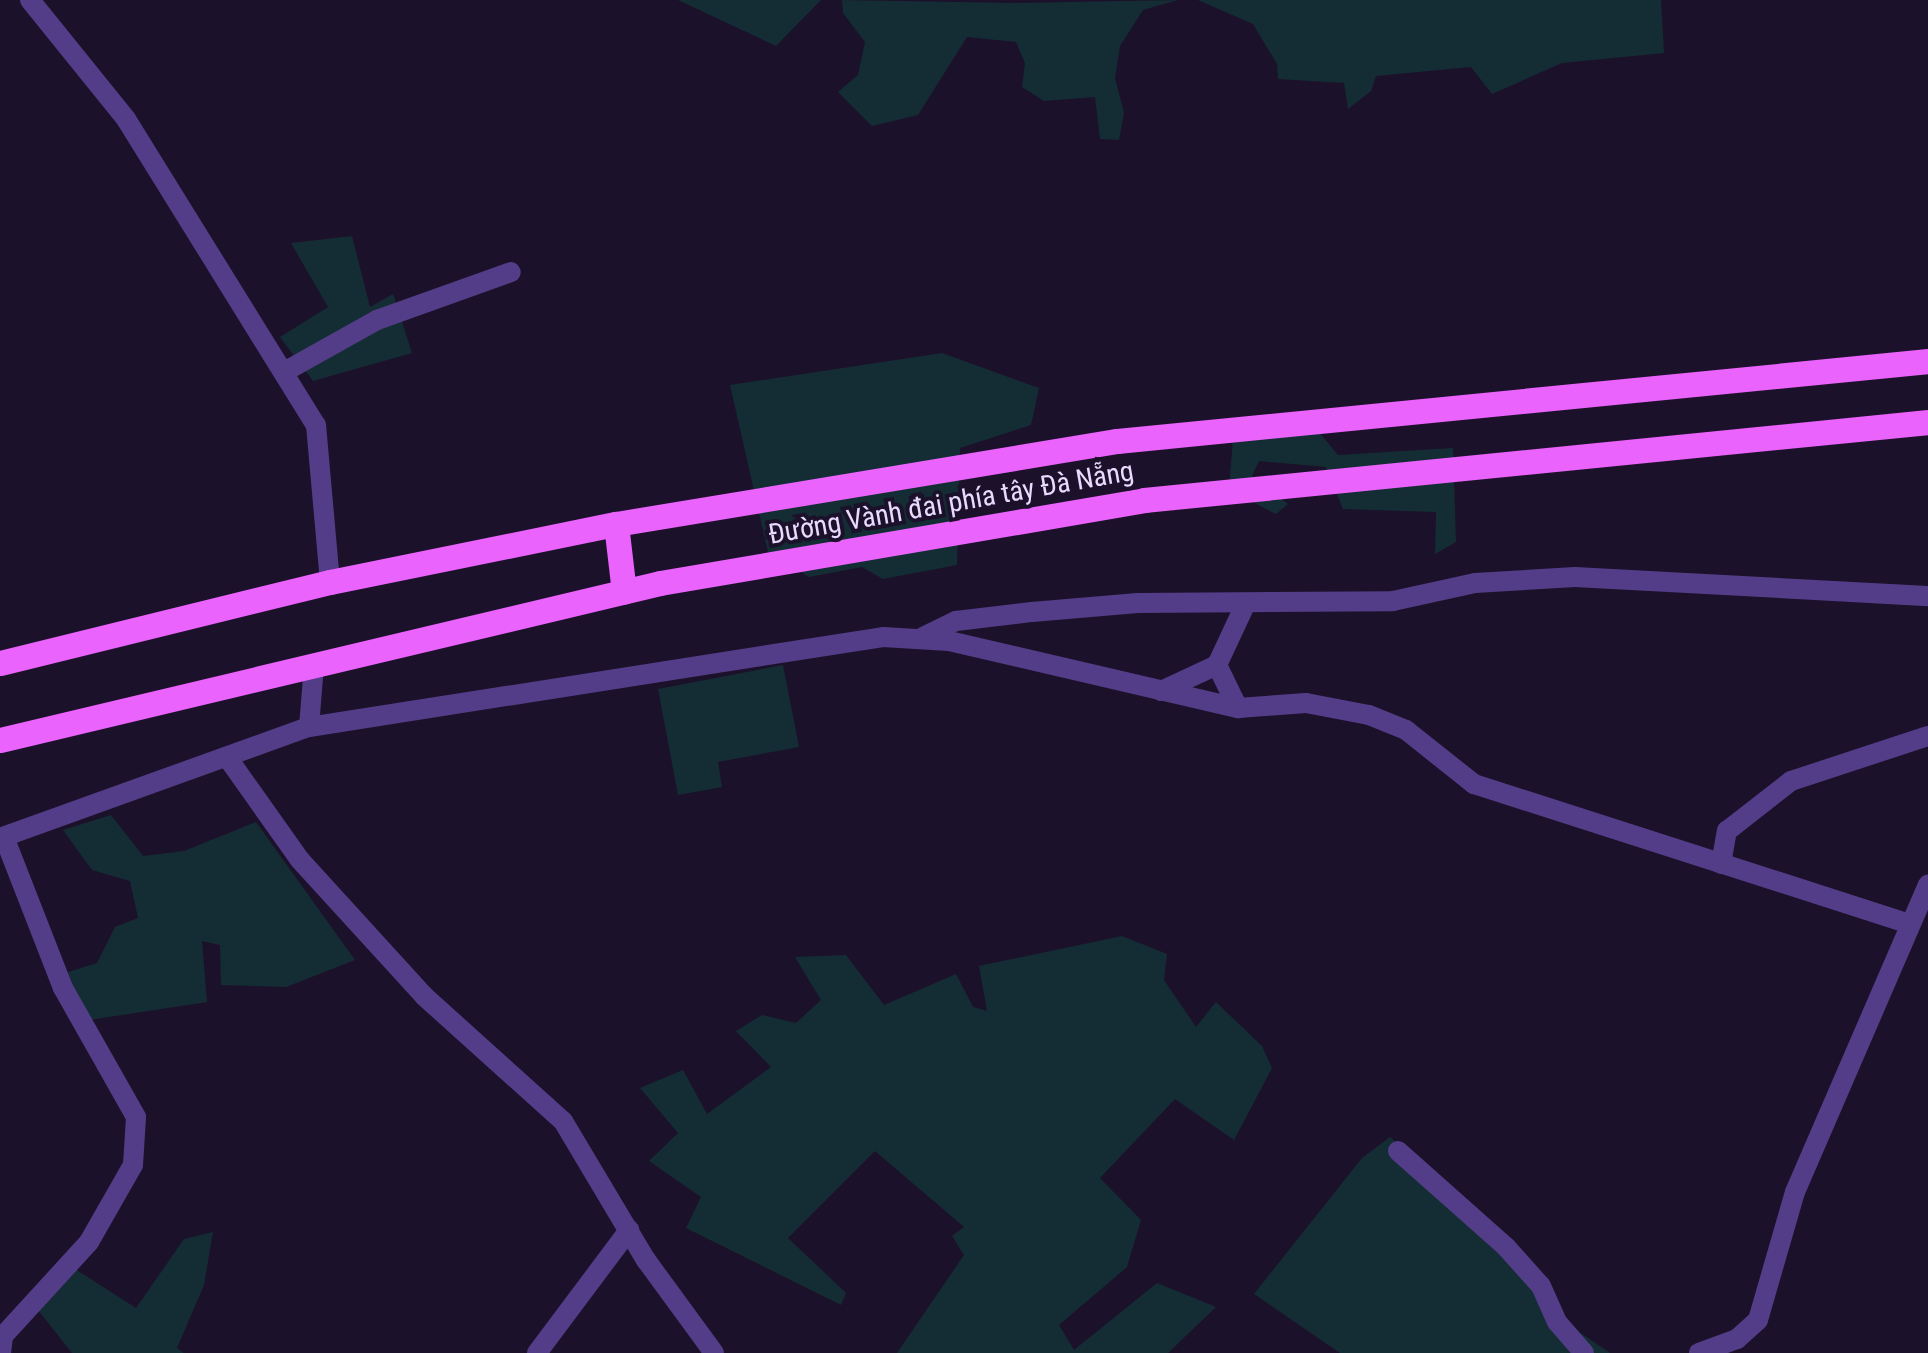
<!DOCTYPE html>
<html>
<head>
<meta charset="utf-8">
<style>
	body { margin:0 }
	#map { position:relative; width:1928px; height:1353px; overflow:hidden; background:#1c112a; font-family:"Roboto Condensed",sans-serif }
	div>[style] { position:absolute }
	.green>* { inset:0; background:#142d34 }
	.minor>* { height:20px; margin:-10px; padding:0 10px; transform-origin:10px; border-radius:10px; background:#533d88 }
	.primary>* { height:25px; margin:-12.5px; padding:0 12.5px; transform-origin:12.5px; border-radius:12.5px; background:#eb63fd }
	span { translate:-50% -50%; white-space:nowrap; text-align:center; line-height:1.15; -webkit-text-stroke:8px #1c112a; paint-order:stroke }
	.street-label { font-size:28px; color:#e8dbff }
</style>
</head>
<body>
<div id="map">
	<div class="green">
		<div style="clip-path:polygon(678px 0,821px 0,776px 46px)"></div>
		<div style="clip-path:polygon(842px 0,1013px 3px,1178px 0,1143px 10px,1120px 46px,1115px 78px,1124px 113px,1119px 140px,1100px 139px,1095px 97px,1044px 101px,1022px 87px,1025px 63px,1016px 42px,967px 37px,918px 115px,872px 126px,838px 92px,858px 75px,865px 42px,843px 13px)"></div>
		<div style="clip-path:polygon(1198px 0,1661px 0,1664px 53px,1562px 63px,1492px 94px,1471px 67px,1376px 76px,1371px 91px,1348px 109px,1344px 83px,1278px 79px,1277px 64px,1253px 24px)"></div>
		<div style="clip-path:polygon(352px 236px,370px 307px,393px 294px,412px 353px,313px 381px,280px 337px,328px 307px,291px 243px)"></div>
		<div style="clip-path:polygon(942px 353px,1039px 388px,1031px 425px,960px 448px,957px 565px,883px 579px,862px 567px,809px 577px,768px 552px,730px 385px)"></div>
		<div style="clip-path:polygon(1305px 415px,1338px 455px,1453px 448px,1456px 542px,1435px 554px,1436px 512px,1343px 509px,1326px 467px,1259px 461px,1252px 476px,1288px 504px,1276px 514px,1229px 490px,1234px 425px)"></div>
		<div style="clip-path:polygon(783px 665px,799px 747px,718px 762px,722px 787px,678px 795px,658px 689px)"></div>
		<div style="clip-path:polygon(111px 815px,143px 856px,184px 851px,256px 822px,355px 960px,286px 987px,221px 985px,220px 945px,202px 941px,207px 1002px,76px 1022px,49px 978px,97px 963px,115px 927px,138px 918px,130px 881px,92px 870px,63px 830px)"></div>
		<div style="clip-path:polygon(1122px 936px,1167px 954px,1164px 980px,1196px 1027px,1216px 1002px,1262px 1046px,1272px 1068px,1234px 1140px,1175px 1099px,1100px 1178px,1141px 1220px,1127px 1267px,1059px 1325px,1074px 1350px,1157px 1283px,1216px 1307px,1168px 1353px,897px 1353px,964px 1255px,952px 1236px,964px 1227px,875px 1151px,788px 1238px,846px 1293px,841px 1305px,686px 1228px,701px 1197px,649px 1161px,678px 1133px,640px 1088px,683px 1070px,707px 1114px,771px 1067px,736px 1031px,762px 1015px,796px 1023px,821px 1000px,795px 957px,846px 955px,884px 1005px,956px 974px,973px 1007px,987px 1011px,979px 966px)"></div>
		<div style="clip-path:polygon(1390px 1137px,1533px 1264px,1572px 1327px,1610px 1353px,1340px 1353px,1254px 1294px,1362px 1158px)"></div>
		<div style="clip-path:polygon(213px 1232px,204px 1285px,177px 1348px,184px 1353px,72px 1353px,38px 1310px,75px 1269px,136px 1308px,184px 1239px)"></div>
	</div>
	<div class="minor">
		<div style="left:30px;top:0;width:153px;rotate:51.1deg"></div>
		<div style="left:126px;top:119px;width:360px;rotate:58.2deg"></div>
		<div style="left:316px;top:425px;width:158px;rotate:84.9deg"></div>
		<div style="left:284px;top:372px;width:107px;rotate:-29.2deg"></div>
		<div style="left:377px;top:320px;width:142px;rotate:-19.7deg"></div>
		<div style="left:923px;top:637px;width:37px;rotate:-26deg"></div>
		<div style="left:956px;top:621px;width:77px;rotate:-6.8deg"></div>
		<div style="left:1032px;top:612px;width:106px;rotate:-4.9deg"></div>
		<div style="left:1138px;top:603px;width:255px;rotate:-0.4deg"></div>
		<div style="left:1393px;top:601px;width:84px;rotate:-12.4deg"></div>
		<div style="left:1475px;top:583px;width:100px;rotate:-3.4deg"></div>
		<div style="left:1575px;top:577px;width:354px;rotate:3.1deg"></div>
		<div style="left:1217px;top:665px;width:48px;rotate:64deg"></div>
		<div style="left:1161px;top:691px;width:62px;rotate:-24.9deg"></div>
		<div style="left:1217px;top:665px;width:66px;rotate:-65deg"></div>
		<div style="left:309px;top:727px;width:62px;rotate:-85.4deg"></div>
		<div style="left:227px;top:757px;width:126px;rotate:54.7deg"></div>
		<div style="left:300px;top:860px;width:184px;rotate:47.6deg"></div>
		<div style="left:424px;top:996px;width:187px;rotate:42deg"></div>
		<div style="left:563px;top:1121px;width:162px;rotate:59.2deg"></div>
		<div style="left:646px;top:1260px;width:115px;rotate:53.8deg"></div>
		<div style="left:0;top:838px;width:328px;rotate:-19.8deg"></div>
		<div style="left:309px;top:727px;width:581px;rotate:-8.91deg"></div>
		<div style="left:883px;top:637px;width:66px;rotate:3.5deg"></div>
		<div style="left:949px;top:641px;width:297px;rotate:13.1deg"></div>
		<div style="left:1238px;top:708px;width:68px;rotate:-4.2deg"></div>
		<div style="left:1306px;top:703px;width:64px;rotate:10.8deg"></div>
		<div style="left:1369px;top:715px;width:40px;rotate:22deg"></div>
		<div style="left:1406px;top:730px;width:87px;rotate:38.5deg"></div>
		<div style="left:1474px;top:784px;width:456px;rotate:17.8deg"></div>
		<div style="left:1721px;top:864px;width:34px;rotate:-80deg"></div>
		<div style="left:1727px;top:831px;width:81px;rotate:-38deg"></div>
		<div style="left:1791px;top:781px;width:144px;rotate:-18.2deg"></div>
		<div style="left:1398px;top:1151px;width:144px;rotate:41.6deg"></div>
		<div style="left:1506px;top:1247px;width:52px;rotate:48.1deg"></div>
		<div style="left:1541px;top:1286px;width:39px;rotate:66deg"></div>
		<div style="left:1557px;top:1322px;width:41px;rotate:48.9deg"></div>
		<div style="left:1px;top:1353px;width:17px;rotate:-83deg"></div>
		<div style="left:3px;top:1336px;width:127px;rotate:-47.5deg"></div>
		<div style="left:89px;top:1242px;width:89px;rotate:-60.3deg"></div>
		<div style="left:133px;top:1165px;width:48px;rotate:-86.4deg"></div>
		<div style="left:136px;top:1117px;width:148px;rotate:-119.5deg"></div>
		<div style="left:63px;top:988px;width:162px;rotate:-111.3deg"></div>
		<div style="left:537px;top:1353px;width:154px;rotate:-53.2deg"></div>
		<div style="left:1699px;top:1353px;width:40px;rotate:-20.2deg"></div>
		<div style="left:1737px;top:1339px;width:28px;rotate:-42deg"></div>
		<div style="left:1758px;top:1320px;width:133px;rotate:-73.9deg"></div>
		<div style="left:1795px;top:1192px;width:335px;rotate:-66.6deg"></div>
	</div>
	<div class="primary">
		<div style="left:616px;top:524px;width:68px;rotate:83.3deg"></div>
		<div style="left:0;top:663px;width:340px;rotate:-13.8deg"></div>
		<div style="left:330px;top:582px;width:292px;rotate:-11.5deg"></div>
		<div style="left:616px;top:524px;width:508px;rotate:-9.41deg"></div>
		<div style="left:1117px;top:441px;width:815px;rotate:-5.63deg"></div>
		<div style="left:0;top:740px;width:678px;rotate:-13.38deg"></div>
		<div style="left:660px;top:583px;width:491px;rotate:-9.7deg"></div>
		<div style="left:1144px;top:500px;width:788px;rotate:-5.68deg"></div>
	</div>
	<div class="street-label">
		<span style="left:951px;top:503px;rotate:-10deg">Đường Vành đai phía tây Đà Nẵng</span>
	</div>
</div>
</body>
</html>
